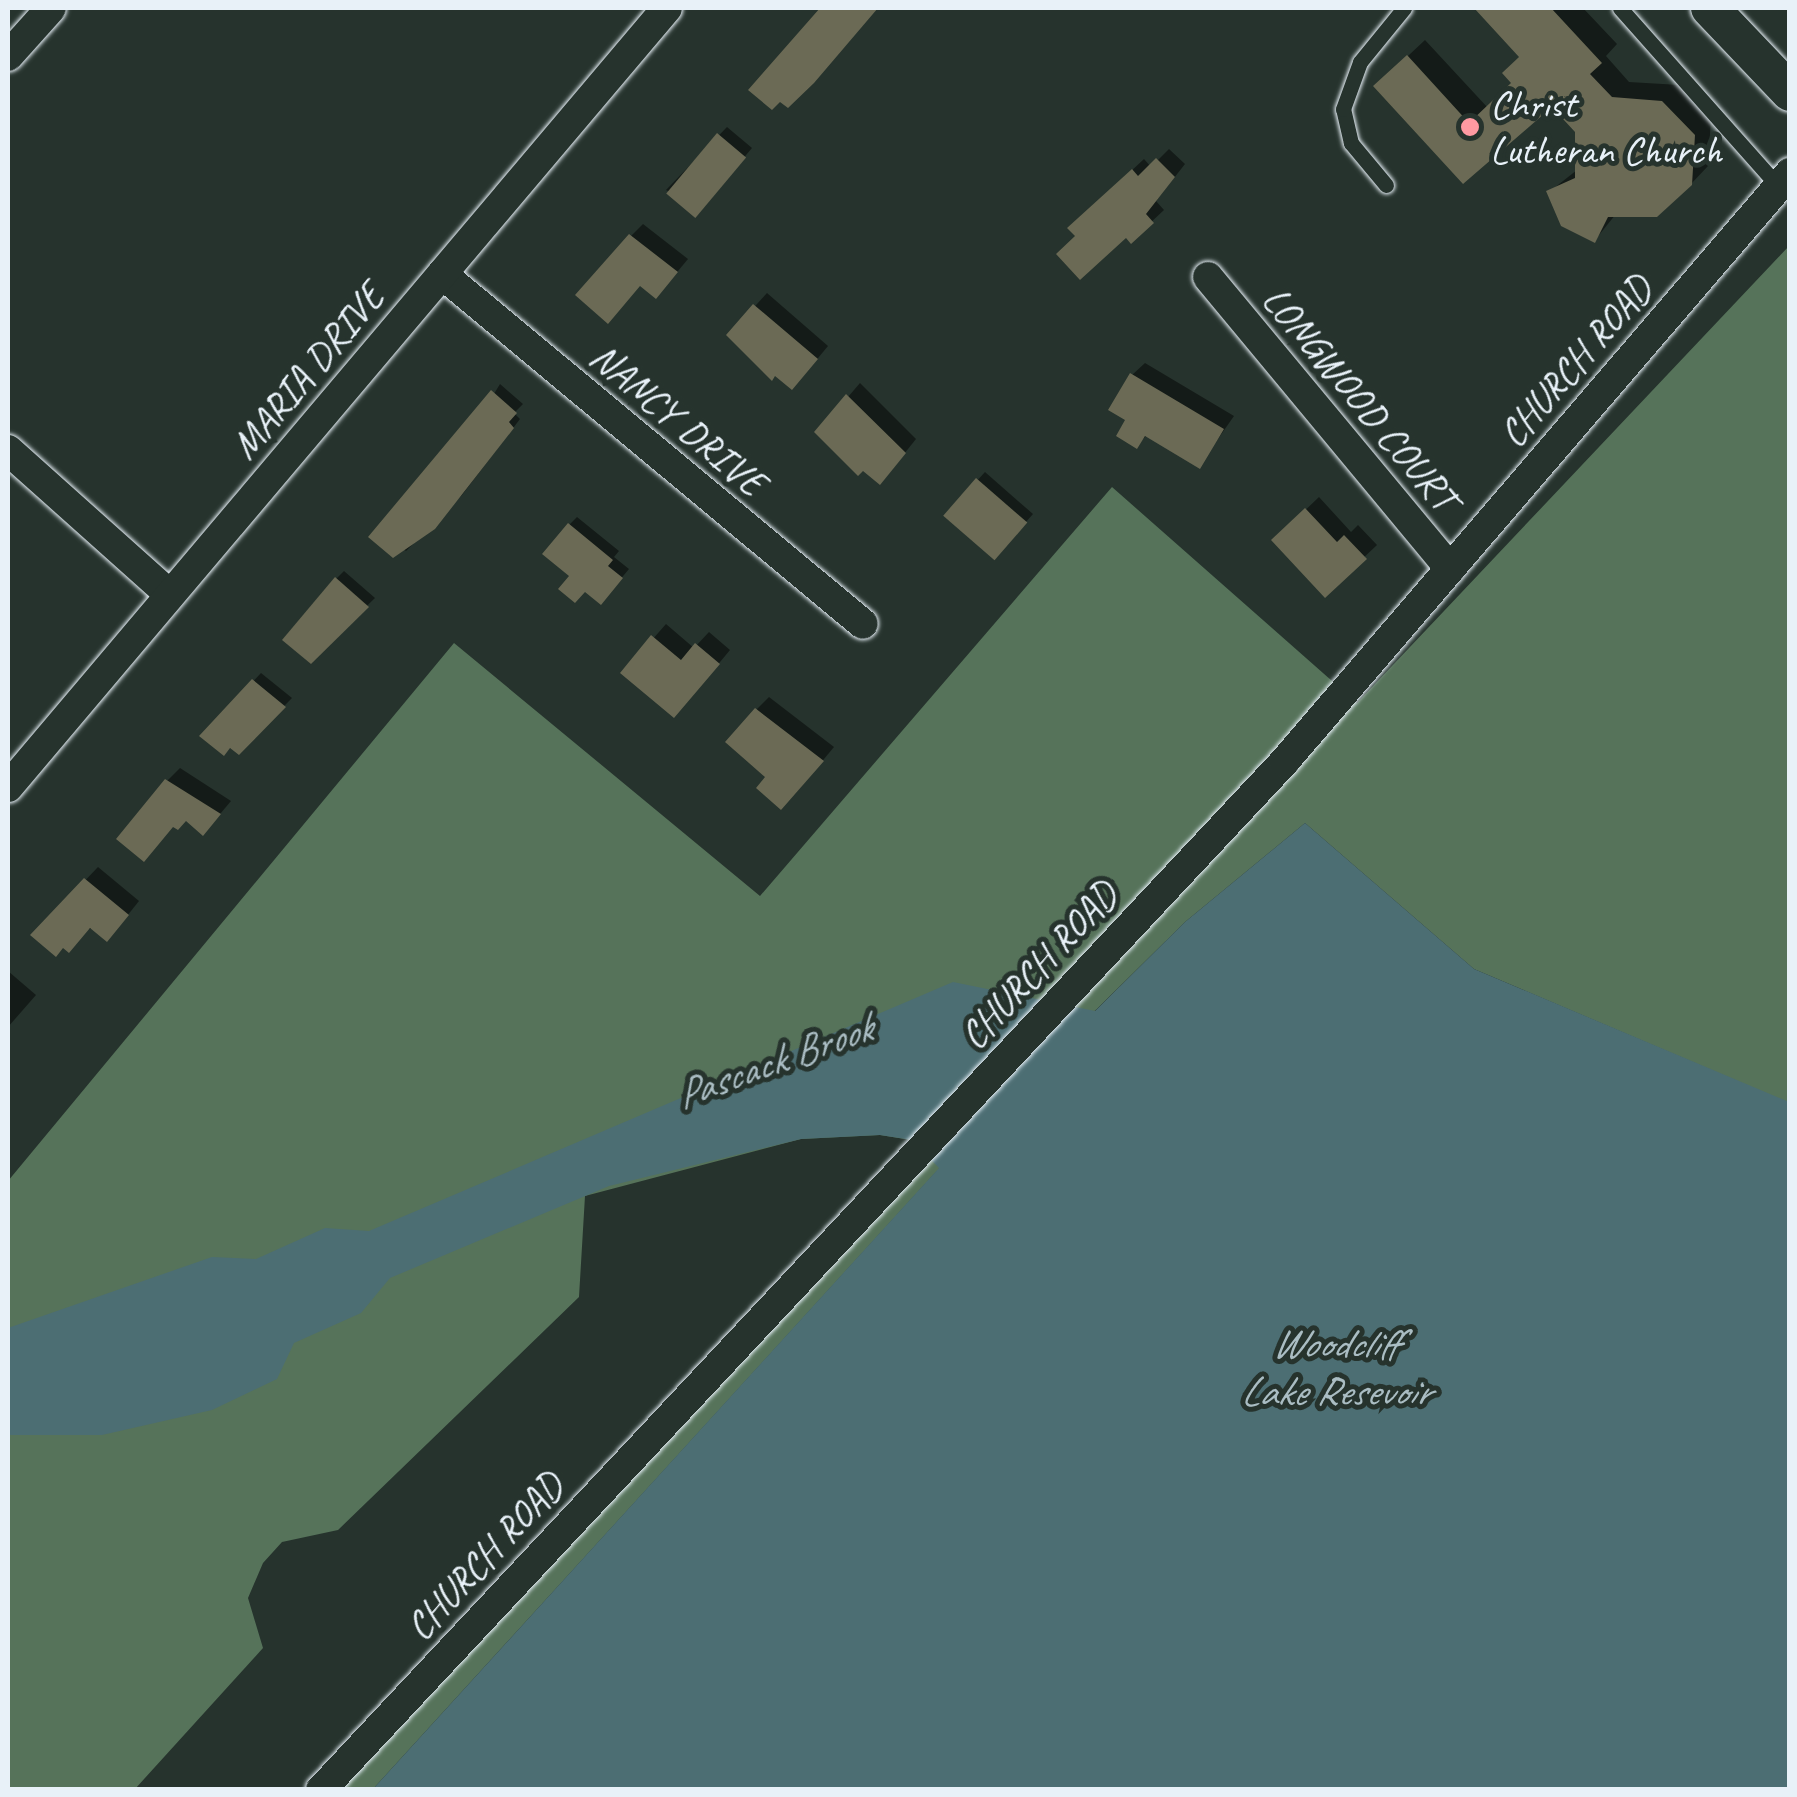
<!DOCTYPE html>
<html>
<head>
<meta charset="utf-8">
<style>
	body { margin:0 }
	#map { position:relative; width:1797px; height:1797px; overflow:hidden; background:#26332d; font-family:Caveat,sans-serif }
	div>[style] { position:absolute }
	.green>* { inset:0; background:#56735a }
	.water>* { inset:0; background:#4c6e73 }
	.shadow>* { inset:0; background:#0007 }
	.building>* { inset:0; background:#6b6a55; transform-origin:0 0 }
	.roads { filter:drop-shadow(0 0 2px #e8f1f8) drop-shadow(0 0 2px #e8f1f8) }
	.service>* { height:15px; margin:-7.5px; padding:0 7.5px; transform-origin:7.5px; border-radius:7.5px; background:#26332d }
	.minor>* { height:30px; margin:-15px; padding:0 15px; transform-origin:15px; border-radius:15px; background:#26332d }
	.tertiary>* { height:38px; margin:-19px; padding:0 19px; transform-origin:19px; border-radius:19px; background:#26332d }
	.dots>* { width:28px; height:28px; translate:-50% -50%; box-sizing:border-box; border:5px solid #26332d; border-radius:50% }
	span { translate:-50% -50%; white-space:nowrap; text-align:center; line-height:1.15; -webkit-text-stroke:10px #26332d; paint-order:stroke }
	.poi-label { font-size:40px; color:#e8f1f8 }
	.left { translate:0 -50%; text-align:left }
	.street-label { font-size:40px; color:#e8f1f8 }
	.water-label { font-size:42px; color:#aabdc3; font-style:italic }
	.frame { position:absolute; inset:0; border:10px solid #e8f1f8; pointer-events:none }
</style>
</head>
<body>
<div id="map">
	<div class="green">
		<div style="clip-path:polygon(1789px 246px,1789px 1103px,1474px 969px,1305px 823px,1185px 922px,977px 1127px,373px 1789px,321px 1789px,911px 1140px,880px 1135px,801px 1139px,585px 1196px,579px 1297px,338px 1530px,282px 1542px,263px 1563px,248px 1598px,263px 1648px,135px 1789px,8px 1790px,8px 1181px,454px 643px,760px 896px,1112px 487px,1357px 703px)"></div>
	</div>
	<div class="water">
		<div style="clip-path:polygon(1305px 823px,1474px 969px,1789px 1102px,1789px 1789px,373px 1789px,939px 1168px,912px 1140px,880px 1135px,801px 1139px,609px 1186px,390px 1278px,361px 1313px,294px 1343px,277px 1379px,212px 1410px,102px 1435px,8px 1435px,8px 1328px,212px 1257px,256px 1259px,325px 1228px,369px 1231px,953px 982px,1095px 1011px,1185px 922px)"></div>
	</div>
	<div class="shadow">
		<div style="clip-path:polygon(1487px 8px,1583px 8px,1617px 44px,1606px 56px,1629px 82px,1680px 85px,1711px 118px,1708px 166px,1691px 184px,1616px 214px,1595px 240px,1549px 192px,1577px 170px,1578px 131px,1552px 103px,1463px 180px,1393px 70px,1425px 40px,1488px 108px,1514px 83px,1522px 56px,1482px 13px)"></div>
		<div style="clip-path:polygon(727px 127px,752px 148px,702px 207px,666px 190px)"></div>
		<div style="clip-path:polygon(1169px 149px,1185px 164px,1156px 201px,1164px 210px,1132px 240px,1126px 234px,1078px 236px,1082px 217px,1144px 159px,1151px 167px)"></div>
		<div style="clip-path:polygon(643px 224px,688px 259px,668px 283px,631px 236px)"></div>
		<div style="clip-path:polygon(767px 293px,828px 346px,804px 375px,729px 335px)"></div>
		<div style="clip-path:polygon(1145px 363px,1234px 416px,1199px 466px,1147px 435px,1137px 445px,1129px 419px,1132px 375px)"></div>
		<div style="clip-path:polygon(860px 383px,916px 439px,892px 469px,818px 432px)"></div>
		<div style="clip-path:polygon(500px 384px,523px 404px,514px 413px,520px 419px,462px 495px,406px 551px,401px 547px)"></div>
		<div style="clip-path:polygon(985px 472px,1033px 514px,1002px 549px,946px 515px)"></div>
		<div style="clip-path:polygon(1319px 497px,1351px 532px,1358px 525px,1377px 545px,1325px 594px,1274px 540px)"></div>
		<div style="clip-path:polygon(577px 517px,619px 551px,614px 557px,629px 569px,608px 594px,572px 575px,570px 524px)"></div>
		<div style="clip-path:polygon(344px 571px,375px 598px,311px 660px,336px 579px)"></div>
		<div style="clip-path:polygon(666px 624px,694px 648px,709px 632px,730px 650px,686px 703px,623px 673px)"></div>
		<div style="clip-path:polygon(261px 673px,292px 698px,239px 752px,202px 736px)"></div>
		<div style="clip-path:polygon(769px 697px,834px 747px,794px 795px,769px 777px,757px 709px)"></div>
		<div style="clip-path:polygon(180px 768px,231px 801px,215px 820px,167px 781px)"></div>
		<div style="clip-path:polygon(98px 867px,139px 901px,119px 926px,33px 935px)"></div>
		<div style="clip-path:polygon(8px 971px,36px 995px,8px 1027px)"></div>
	</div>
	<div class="building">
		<div style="clip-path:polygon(820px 8px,878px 8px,814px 83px,788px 108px,780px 102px,772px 110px,748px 90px)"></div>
		<div style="clip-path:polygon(1474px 8px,1551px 8px,1602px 63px,1590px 74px,1612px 97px,1662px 101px,1695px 135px,1692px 185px,1657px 217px,1608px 217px,1595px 243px,1561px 226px,1546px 191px,1575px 178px,1575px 132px,1552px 107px,1463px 184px,1373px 86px,1407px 55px,1469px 123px,1511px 83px,1502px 73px,1519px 57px)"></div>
		<div style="left:717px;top:133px;width:38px;height:79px;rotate:40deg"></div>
		<div style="clip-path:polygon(1156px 158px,1175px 177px,1146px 214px,1154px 223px,1131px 244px,1126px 238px,1080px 280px,1056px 254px,1075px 236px,1067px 228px,1132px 169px,1138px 176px)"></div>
		<div style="clip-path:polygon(629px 234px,678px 272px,656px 299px,640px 286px,608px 324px,575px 295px)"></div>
		<div style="clip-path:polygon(753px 304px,818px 359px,792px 390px,775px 376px,772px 381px,726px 335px)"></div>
		<div style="clip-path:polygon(1130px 373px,1224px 429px,1200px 469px,1145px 436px,1137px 449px,1116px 436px,1125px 420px,1108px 410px)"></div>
		<div style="clip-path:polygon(491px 390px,517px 413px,509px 422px,514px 428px,435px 529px,393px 558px,368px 537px)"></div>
		<div style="clip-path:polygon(846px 394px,906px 453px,880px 485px,863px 471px,858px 476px,814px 432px)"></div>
		<div style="left:976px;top:478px;width:68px;height:50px;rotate:41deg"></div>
		<div style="clip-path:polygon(1305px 508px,1337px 542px,1344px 535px,1367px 559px,1325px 598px,1271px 540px)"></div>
		<div style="clip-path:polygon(568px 523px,613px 560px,608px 566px,623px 578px,601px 605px,585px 592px,575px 603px,558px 589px,569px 576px,542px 554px)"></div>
		<div style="clip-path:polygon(335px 577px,369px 607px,311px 664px,282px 640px)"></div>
		<div style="clip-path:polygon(651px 635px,681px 660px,695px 643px,720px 664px,674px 718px,620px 673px)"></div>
		<div style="clip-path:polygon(252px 679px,286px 707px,239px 755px,230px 748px,224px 756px,199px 736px)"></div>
		<div style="clip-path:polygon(755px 708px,824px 761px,781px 810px,756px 788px,765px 777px,725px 742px)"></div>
		<div style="clip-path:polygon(165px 779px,221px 814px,203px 836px,186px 821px,178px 830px,173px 827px,144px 862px,116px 839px)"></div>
		<div style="clip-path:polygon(84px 878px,129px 915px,107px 942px,90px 928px,69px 953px,63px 948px,56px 957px,30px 935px)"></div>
	</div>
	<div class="roads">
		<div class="service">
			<div style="left:1620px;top:8px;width:238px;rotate:48.4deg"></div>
			<div style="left:1386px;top:185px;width:55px;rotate:-129.8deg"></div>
			<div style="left:1351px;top:143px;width:35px;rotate:-103deg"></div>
			<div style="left:1343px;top:109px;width:50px;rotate:-70.1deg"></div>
			<div style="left:1360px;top:62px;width:70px;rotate:-50.8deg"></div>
		</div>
		<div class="minor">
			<div style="left:8px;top:56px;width:64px;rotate:-48.1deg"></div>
			<div style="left:442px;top:274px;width:547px;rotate:39.74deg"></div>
			<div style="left:1208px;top:277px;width:379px;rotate:50.3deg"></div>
			<div style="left:8px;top:450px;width:217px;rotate:41.8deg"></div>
			<div style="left:8px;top:787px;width:1020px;rotate:-49.77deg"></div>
			<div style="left:321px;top:1790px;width:1409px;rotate:-46.87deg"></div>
			<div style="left:1284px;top:762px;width:777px;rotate:-49.33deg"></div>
		</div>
		<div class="tertiary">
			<div style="left:1710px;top:8px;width:116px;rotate:46.4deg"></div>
		</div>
	</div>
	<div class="dots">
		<div style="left:1470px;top:127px;background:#ff9aa2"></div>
	</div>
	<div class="poi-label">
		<span class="left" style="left:1490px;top:127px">Christ<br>Lutheran Church</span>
	</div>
	<div class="street-label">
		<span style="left:1575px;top:361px;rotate:-49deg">CHURCH ROAD</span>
		<span style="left:307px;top:371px;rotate:-50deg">MARIA DRIVE</span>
		<span style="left:1360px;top:398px;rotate:50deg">LONGWOOD COURT</span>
		<span style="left:678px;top:419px;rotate:40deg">NANCY DRIVE</span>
		<span style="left:1038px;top:965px;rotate:-47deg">CHURCH ROAD</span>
		<span style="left:484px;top:1556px;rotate:-47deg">CHURCH ROAD</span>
	</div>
	<div class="water-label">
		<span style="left:774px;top:1062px;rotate:-20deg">Pascack Brook</span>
		<span style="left:1335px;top:1368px">Woodcliff<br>Lake Resevoir</span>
	</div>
	<div class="frame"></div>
</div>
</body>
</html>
